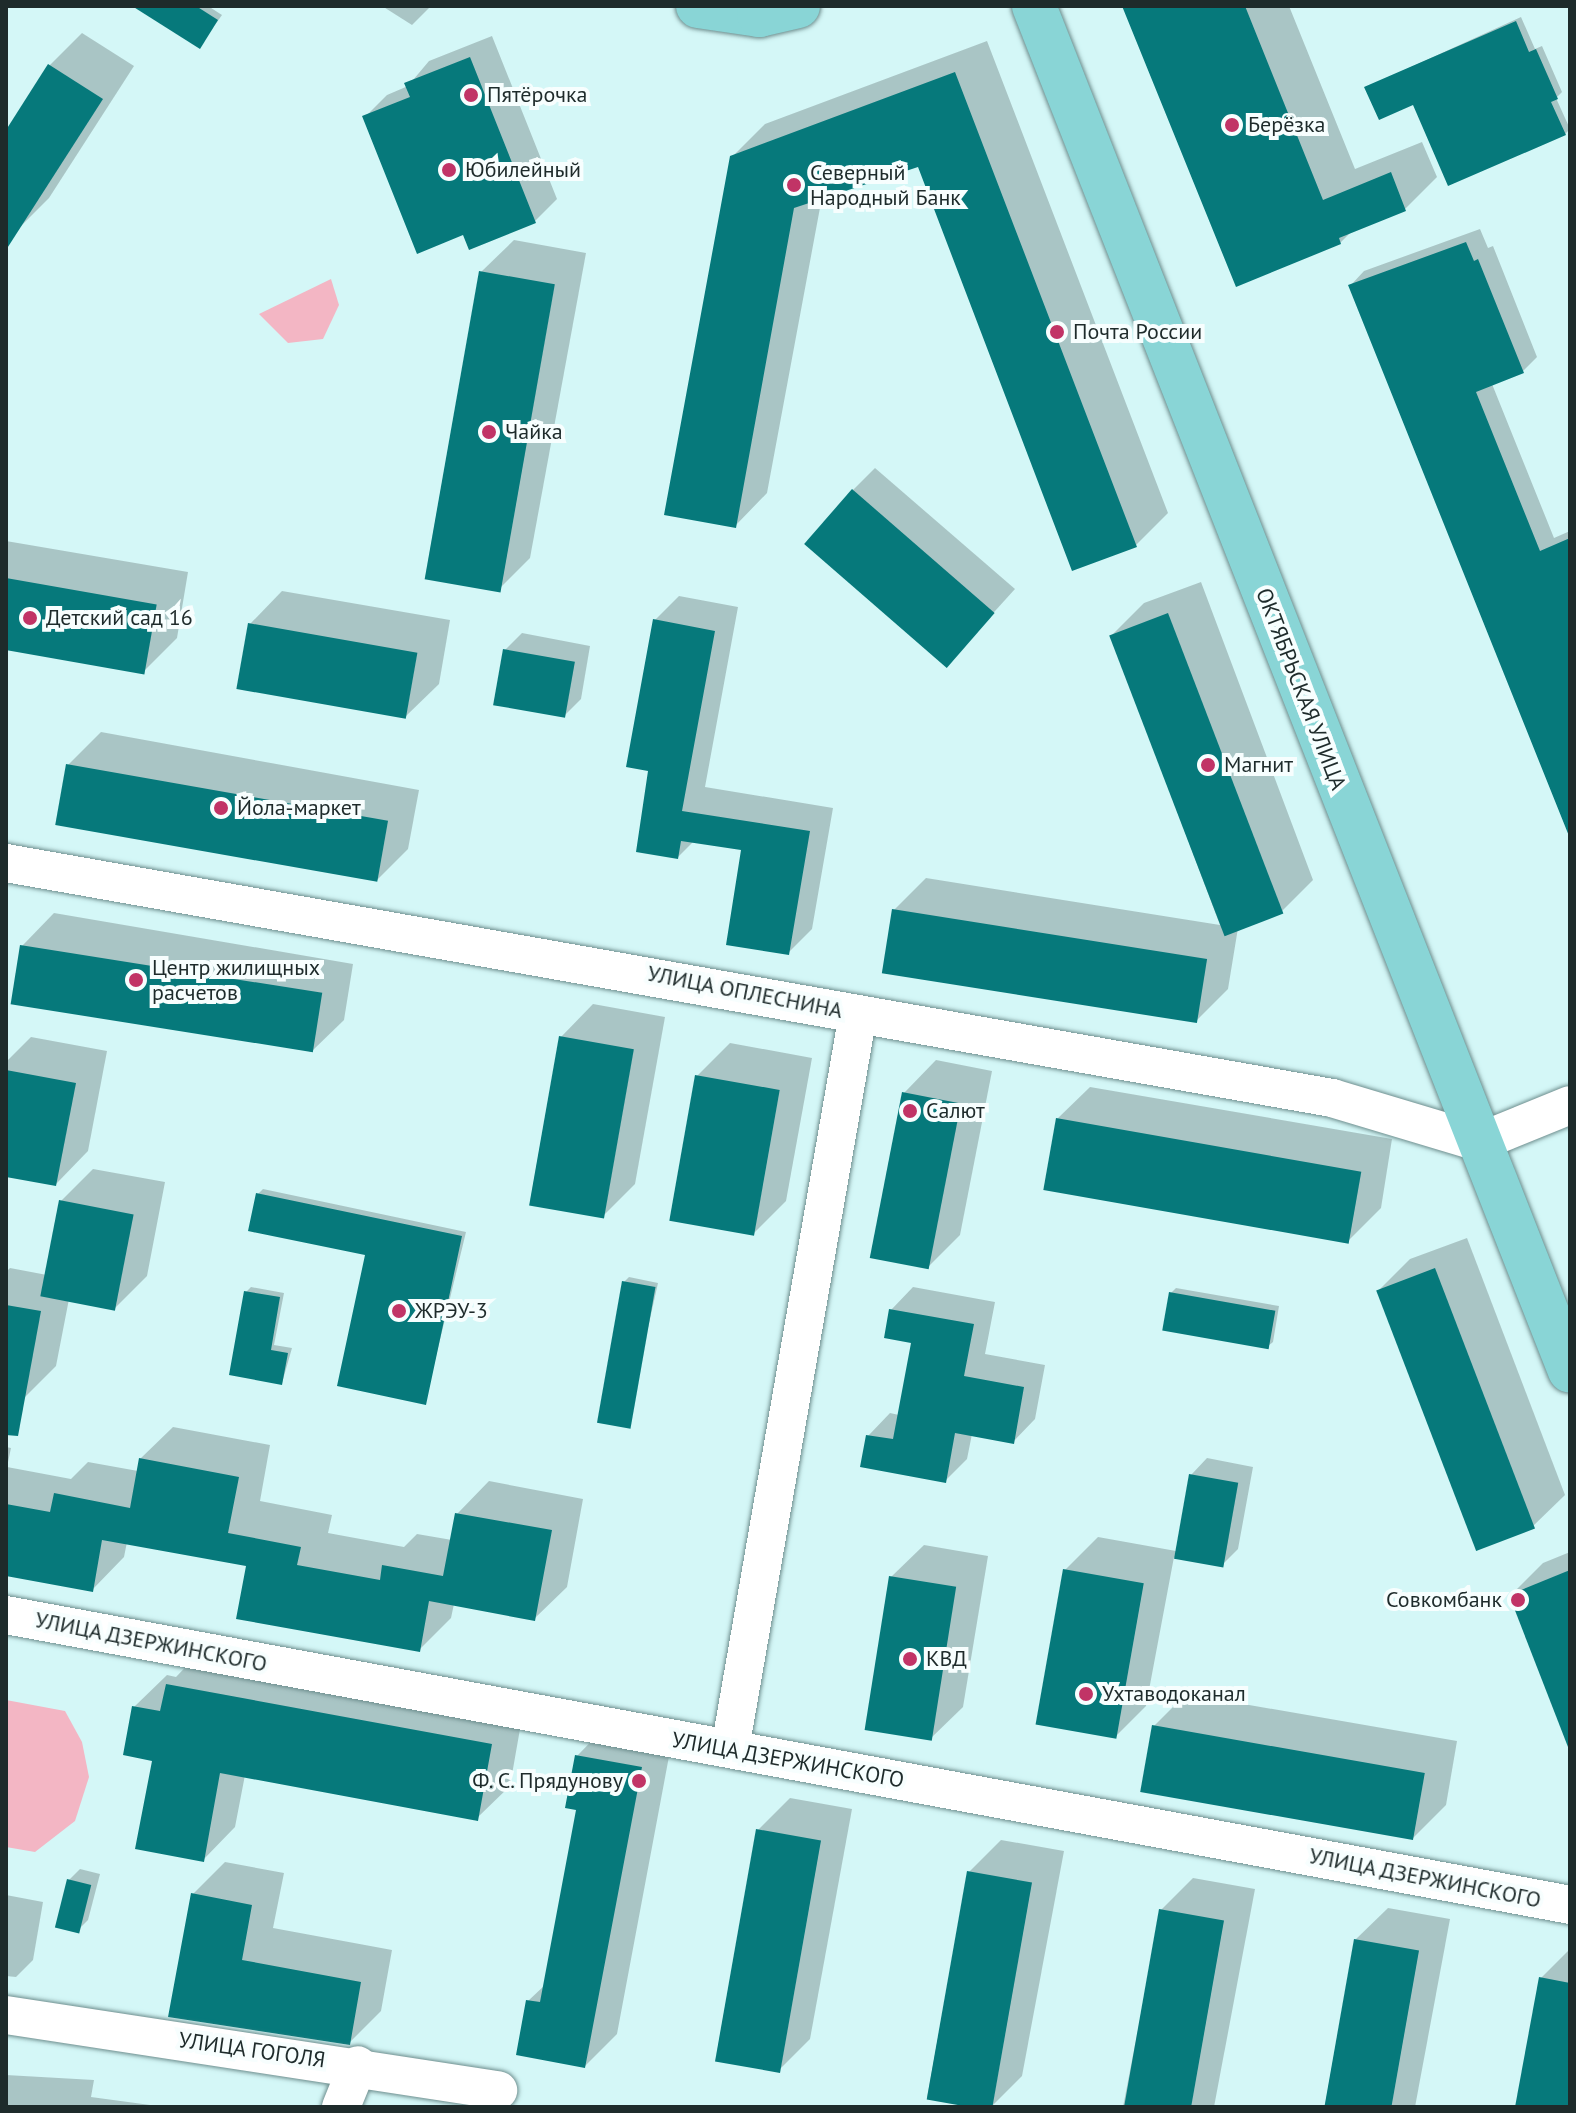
<!DOCTYPE html>
<html>
<head>
<meta charset="utf-8">
<style>
	body { margin:0 }
	#map { position:relative; width:1576px; height:2113px; overflow:hidden; background:#d4f7f7; font-family:"PT Sans",sans-serif }
	div>[style] { position:absolute }
	.green>* { inset:0; background:#f3b6c4 }
	.shadow>* { inset:0; background:#0003 }
	.building>* { inset:0; background:#06797b; transform-origin:0 0 }
	.roads { filter:drop-shadow(0 0 2px #6e8e8e) drop-shadow(0 0 2px #6e8e8e) }
	.minor>* { height:38px; margin:-19px; padding:0 19px; transform-origin:19px; border-radius:19px; background:#fff }
	.major>* { height:44px; margin:-22px; padding:0 22px; transform-origin:22px; border-radius:22px; background:#89d5d6 }
	.dots>* { width:22px; height:22px; translate:-50% -50%; box-sizing:border-box; border:4px solid #f7fefe; border-radius:50% }
	span { translate:-50% -50%; white-space:nowrap; text-align:center; line-height:1.15; -webkit-text-stroke:8px #f7fefe; paint-order:stroke }
	.poi-label { font-size:22px; color:#1e2b2b }
	.left { translate:0 -50%; text-align:left }
	.right { translate:-100% -50%; text-align:right }
	.street-label { font-size:22px; color:#1e2b2b }
	.frame { position:absolute; inset:0; border:8px solid #1e2b2b; pointer-events:none }
</style>
</head>
<body>
<div id="map">
	<div class="green">
		<div style="clip-path:polygon(331px 279px,339px 305px,323px 339px,288px 343px,259px 314px)"></div>
		<div style="clip-path:polygon(6px 1700px,65px 1711px,82px 1742px,89px 1777px,75px 1821px,35px 1852px,6px 1847px)"></div>
	</div>
	<div class="shadow">
		<div style="clip-path:polygon(135px 6px,208px 6px,222px 15px,200px 46px)"></div>
		<div style="clip-path:polygon(382px 6px,431px 6px,412px 25px)"></div>
		<div style="clip-path:polygon(1124px 6px,1289px 6px,1355px 169px,1422px 142px,1437px 177px,1405px 209px,1353px 230px,1340px 243px)"></div>
		<div style="clip-path:polygon(1521px 17px,1535px 49px,1542px 46px,1562px 92px,1556px 98px,1570px 129px,1565px 134px,1414px 103px,1367px 87px)"></div>
		<div style="clip-path:polygon(82px 33px,134px 66px,49px 198px,17px 230px,6px 223px,6px 133px,50px 65px)"></div>
		<div style="clip-path:polygon(492px 36px,557px 199px,535px 221px,464px 233px,365px 117px,387px 95px,408px 86px,429px 61px)"></div>
		<div style="clip-path:polygon(987px 41px,1168px 513px,1136px 545px,919px 164px,822px 197px,767px 493px,735px 526px,732px 157px,765px 124px)"></div>
		<div style="clip-path:polygon(1480px 229px,1488px 248px,1493px 246px,1537px 357px,1523px 371px,1492px 384px,1554px 538px,1570px 531px,1570px 833px,1350px 286px,1364px 271px)"></div>
		<div style="clip-path:polygon(514px 240px,586px 253px,530px 558px,498px 590px,481px 272px)"></div>
		<div style="clip-path:polygon(875px 468px,1015px 589px,946px 665px,853px 490px)"></div>
		<div style="clip-path:polygon(6px 541px,188px 572px,177px 638px,145px 670px,6px 647px)"></div>
		<div style="clip-path:polygon(1201px 582px,1313px 880px,1281px 912px,1238px 928px,1228px 989px,1196px 1021px,894px 910px,926px 878px,1220px 925px,1111px 636px,1144px 603px)"></div>
		<div style="clip-path:polygon(282px 591px,450px 620px,439px 684px,406px 716px,250px 624px)"></div>
		<div style="clip-path:polygon(679px 596px,738px 607px,705px 787px,833px 808px,812px 929px,788px 953px,743px 848px,694px 841px,678px 857px,650px 770px,655px 620px)"></div>
		<div style="clip-path:polygon(522px 633px,590px 646px,581px 699px,564px 716px,505px 650px)"></div>
		<div style="clip-path:polygon(101px 732px,419px 790px,408px 849px,376px 881px,68px 765px)"></div>
		<div style="clip-path:polygon(54px 913px,353px 964px,344px 1020px,311px 1052px,22px 946px)"></div>
		<div style="clip-path:polygon(593px 1004px,665px 1017px,635px 1184px,603px 1216px,561px 1037px)"></div>
		<div style="clip-path:polygon(31px 1037px,107px 1051px,88px 1151px,56px 1184px,6px 1175px,6px 1062px)"></div>
		<div style="clip-path:polygon(730px 1043px,812px 1058px,786px 1201px,753px 1234px,697px 1076px)"></div>
		<div style="clip-path:polygon(936px 1060px,992px 1071px,960px 1235px,928px 1267px,904px 1093px)"></div>
		<div style="clip-path:polygon(1090px 1087px,1392px 1139px,1381px 1208px,1348px 1241px,1057px 1119px)"></div>
		<div style="clip-path:polygon(93px 1169px,165px 1182px,147px 1276px,115px 1308px,69px 1299px,56px 1366px,24px 1398px,6px 1395px,6px 1272px,10px 1268px,47px 1275px,61px 1201px)"></div>
		<div style="clip-path:polygon(263px 1189px,466px 1232px,425px 1402px,367px 1254px,258px 1194px)"></div>
		<div style="clip-path:polygon(1467px 1238px,1565px 1495px,1532px 1527px,1378px 1291px,1410px 1259px)"></div>
		<div style="clip-path:polygon(629px 1277px,658px 1283px,626px 1426px,624px 1282px)"></div>
		<div style="clip-path:polygon(251px 1287px,284px 1293px,274px 1345px,292px 1348px,282px 1383px,246px 1292px)"></div>
		<div style="clip-path:polygon(913px 1287px,995px 1302px,985px 1354px,1045px 1365px,1035px 1419px,1013px 1442px,972px 1434px,967px 1459px,945px 1481px,868px 1436px,890px 1413px,899px 1415px,913px 1341px,891px 1310px)"></div>
		<div style="clip-path:polygon(1176px 1288px,1279px 1306px,1273px 1342px,1268px 1346px,1171px 1293px)"></div>
		<div style="clip-path:polygon(173px 1427px,270px 1445px,260px 1501px,332px 1515px,328px 1533px,404px 1547px,417px 1534px,452px 1540px,457px 1514px,489px 1481px,583px 1499px,567px 1587px,534px 1619px,454px 1604px,451px 1618px,419px 1650px,248px 1564px,127px 1542px,124px 1557px,92px 1590px,6px 1574px,6px 1447px,11px 1448px,7px 1467px,71px 1479px,88px 1462px,138px 1471px,140px 1459px)"></div>
		<div style="clip-path:polygon(1207px 1458px,1253px 1467px,1238px 1549px,1221px 1566px,1174px 1557px,1146px 1706px,1114px 1738px,1065px 1570px,1098px 1537px,1176px 1551px,1191px 1475px)"></div>
		<div style="clip-path:polygon(924px 1545px,988px 1556px,963px 1707px,930px 1739px,891px 1577px)"></div>
		<div style="clip-path:polygon(1570px 1552px,1570px 1745px,1511px 1595px,1543px 1563px)"></div>
		<div style="clip-path:polygon(200px 1652px,523px 1712px,510px 1786px,477px 1818px,245px 1775px,235px 1827px,203px 1860px,134px 1707px,167px 1675px,176px 1677px)"></div>
		<div style="clip-path:polygon(1186px 1694px,1457px 1741px,1446px 1805px,1413px 1838px,1154px 1726px)"></div>
		<div style="clip-path:polygon(609px 1723px,673px 1735px,617px 2034px,585px 2066px,528px 2001px,546px 1984px,578px 1808px,577px 1756px)"></div>
		<div style="clip-path:polygon(790px 1798px,852px 1809px,810px 2039px,778px 2071px,758px 1830px)"></div>
		<div style="clip-path:polygon(1001px 1840px,1064px 1851px,1022px 2076px,991px 2107px,980px 2107px,927px 2097px,969px 1872px)"></div>
		<div style="clip-path:polygon(225px 1862px,284px 1873px,273px 1928px,392px 1950px,381px 2011px,349px 2043px,170px 2015px,193px 1894px)"></div>
		<div style="clip-path:polygon(80px 1869px,100px 1874px,88px 1920px,77px 1931px,69px 1880px)"></div>
		<div style="clip-path:polygon(1193px 1878px,1255px 1889px,1214px 2107px,1123px 2107px,1161px 1910px)"></div>
		<div style="clip-path:polygon(6px 1895px,43px 1902px,33px 1960px,16px 1977px,6px 1976px)"></div>
		<div style="clip-path:polygon(1388px 1908px,1450px 1919px,1415px 2107px,1325px 2107px,1355px 1940px)"></div>
		<div style="clip-path:polygon(1570px 1949px,1570px 2107px,1517px 2107px,1541px 1978px)"></div>
		<div style="clip-path:polygon(6px 2075px,94px 2080px,91px 2097px,165px 2107px,6px 2107px)"></div>
	</div>
	<div class="building">
		<div style="clip-path:polygon(132px 6px,196px 6px,218px 20px,200px 49px)"></div>
		<div style="clip-path:polygon(1122px 6px,1245px 6px,1323px 200px,1391px 172px,1406px 211px,1339px 238px,1341px 244px,1236px 287px)"></div>
		<div style="clip-path:polygon(1516px 21px,1529px 52px,1536px 49px,1558px 99px,1551px 102px,1566px 135px,1448px 186px,1413px 105px,1379px 120px,1364px 87px)"></div>
		<div style="clip-path:polygon(470px 57px,536px 223px,469px 250px,463px 235px,417px 254px,362px 116px,410px 97px,404px 83px)"></div>
		<div style="clip-path:polygon(48px 64px,103px 99px,6px 250px,6px 130px)"></div>
		<div style="clip-path:polygon(955px 72px,1137px 547px,1072px 571px,918px 167px,794px 208px,736px 528px,664px 515px,730px 156px)"></div>
		<div style="clip-path:polygon(1466px 242px,1474px 261px,1478px 259px,1524px 373px,1476px 392px,1540px 551px,1570px 538px,1569px 836px,1348px 285px)"></div>
		<div style="left:479px;top:271px;width:77px;height:313px;rotate:10deg"></div>
		<div style="left:852px;top:489px;width:189px;height:73px;rotate:41deg"></div>
		<div style="left:6px;top:578px;width:153px;height:71px;rotate:10deg"></div>
		<div style="left:1168px;top:613px;width:322px;height:63px;rotate:69deg"></div>
		<div style="clip-path:polygon(653px 619px,715px 631px,682px 811px,810px 831px,789px 955px,726px 945px,741px 850px,681px 841px,678px 859px,636px 852px,648px 771px,626px 767px)"></div>
		<div style="left:248px;top:623px;width:172px;height:67px;rotate:10deg"></div>
		<div style="left:503px;top:649px;width:73px;height:57px;rotate:10deg"></div>
		<div style="left:66px;top:764px;width:327px;height:62px;rotate:10deg"></div>
		<div style="left:892px;top:909px;width:319px;height:65px;rotate:9deg"></div>
		<div style="left:20px;top:945px;width:306px;height:60px;rotate:9deg"></div>
		<div style="left:559px;top:1036px;width:76px;height:172px;rotate:10deg"></div>
		<div style="clip-path:polygon(6px 1070px,76px 1083px,56px 1186px,6px 1177px)"></div>
		<div style="left:695px;top:1075px;width:86px;height:148px;rotate:10deg"></div>
		<div style="left:902px;top:1092px;width:60px;height:169px;rotate:11deg"></div>
		<div style="left:1056px;top:1118px;width:310px;height:73px;rotate:10deg"></div>
		<div style="clip-path:polygon(256px 1193px,462px 1236px,426px 1405px,337px 1386px,365px 1255px,248px 1231px)"></div>
		<div style="left:59px;top:1200px;width:76px;height:98px;rotate:11deg"></div>
		<div style="left:1435px;top:1268px;width:279px;height:63px;rotate:69deg"></div>
		<div style="left:622px;top:1281px;width:34px;height:144px;rotate:10deg"></div>
		<div style="clip-path:polygon(244px 1291px,280px 1297px,271px 1350px,288px 1353px,282px 1385px,229px 1375px)"></div>
		<div style="left:1169px;top:1292px;width:108px;height:39px;rotate:10deg"></div>
		<div style="clip-path:polygon(6px 1305px,41px 1311px,18px 1436px,6px 1435px)"></div>
		<div style="clip-path:polygon(889px 1309px,974px 1324px,964px 1376px,1024px 1387px,1014px 1444px,955px 1433px,946px 1483px,860px 1467px,866px 1435px,893px 1439px,911px 1343px,884px 1338px)"></div>
		<div style="clip-path:polygon(139px 1458px,239px 1477px,228px 1533px,301px 1547px,297px 1565px,380px 1580px,382px 1565px,443px 1576px,455px 1513px,552px 1530px,535px 1621px,429px 1601px,420px 1652px,236px 1619px,246px 1566px,102px 1540px,93px 1592px,6px 1576px,6px 1504px,50px 1512px,54px 1493px,130px 1508px)"></div>
		<div style="left:1189px;top:1474px;width:50px;height:86px;rotate:10deg"></div>
		<div style="left:1063px;top:1569px;width:82px;height:158px;rotate:10deg"></div>
		<div style="clip-path:polygon(1570px 1570px,1570px 1746px,1568px 1747px,1509px 1595px)"></div>
		<div style="left:889px;top:1576px;width:68px;height:156px;rotate:9deg"></div>
		<div style="clip-path:polygon(166px 1684px,492px 1744px,478px 1821px,220px 1773px,204px 1862px,135px 1849px,152px 1761px,123px 1755px,132px 1706px,160px 1711px)"></div>
		<div style="left:1152px;top:1725px;width:277px;height:68px;rotate:10deg"></div>
		<div style="clip-path:polygon(575px 1755px,642px 1767px,585px 2068px,516px 2055px,526px 2000px,540px 2002px,576px 1810px,565px 1808px)"></div>
		<div style="left:756px;top:1829px;width:66px;height:236px;rotate:10deg"></div>
		<div style="left:967px;top:1871px;width:66px;height:232px;rotate:10deg"></div>
		<div style="left:67px;top:1879px;width:25px;height:50px;rotate:14deg"></div>
		<div style="clip-path:polygon(191px 1893px,252px 1905px,242px 1960px,361px 1982px,350px 2045px,168px 2017px)"></div>
		<div style="left:1159px;top:1909px;width:66px;height:202px;rotate:10deg"></div>
		<div style="left:1354px;top:1939px;width:66px;height:171px;rotate:10deg"></div>
		<div style="clip-path:polygon(1539px 1977px,1570px 1983px,1570px 2107px,1515px 2107px)"></div>
	</div>
	<div class="roads">
		<div class="minor">
			<div style="left:6px;top:863px;width:1347px;rotate:10.05deg"></div>
			<div style="left:1332px;top:1098px;width:153px;rotate:16.7deg"></div>
			<div style="left:1479px;top:1142px;width:98px;rotate:-22.1deg"></div>
			<div style="left:6px;top:1615px;width:1591px;rotate:10.5deg"></div>
			<div style="left:730px;top:1749px;width:746px;rotate:-80.12deg"></div>
			<div style="left:6px;top:2015px;width:498px;rotate:8.7deg"></div>
			<div style="left:341px;top:2107px;width:45px;rotate:-68deg"></div>
		</div>
		<div class="major">
			<div style="left:698px;top:6px;width:62px;rotate:8.4deg"></div>
			<div style="left:759px;top:15px;width:40px;rotate:-13deg"></div>
			<div style="left:1034px;top:6px;width:1466px;rotate:68.56deg"></div>
		</div>
	</div>
	<div class="dots">
		<div style="left:471px;top:95px;background:#c13466"></div>
		<div style="left:1232px;top:125px;background:#c13466"></div>
		<div style="left:449px;top:170px;background:#c13466"></div>
		<div style="left:794px;top:185px;background:#c13466"></div>
		<div style="left:1057px;top:332px;background:#c13466"></div>
		<div style="left:489px;top:432px;background:#c13466"></div>
		<div style="left:30px;top:618px;background:#c13466"></div>
		<div style="left:1208px;top:765px;background:#c13466"></div>
		<div style="left:221px;top:808px;background:#c13466"></div>
		<div style="left:136px;top:980px;background:#c13466"></div>
		<div style="left:910px;top:1111px;background:#c13466"></div>
		<div style="left:399px;top:1311px;background:#c13466"></div>
		<div style="left:1518px;top:1600px;background:#c13466"></div>
		<div style="left:910px;top:1659px;background:#c13466"></div>
		<div style="left:1086px;top:1694px;background:#c13466"></div>
		<div style="left:639px;top:1781px;background:#c13466"></div>
	</div>
	<div class="poi-label">
		<span class="left" style="left:487px;top:95px">Пятёрочка</span>
		<span class="left" style="left:1248px;top:125px">Берёзка</span>
		<span class="left" style="left:465px;top:170px">Юбилейный</span>
		<span class="left" style="left:810px;top:185px">Северный<br>Народный Банк</span>
		<span class="left" style="left:1073px;top:332px">Почта России</span>
		<span class="left" style="left:505px;top:432px">Чайка</span>
		<span class="left" style="left:46px;top:618px">Детский сад 16</span>
		<span class="left" style="left:1224px;top:765px">Магнит</span>
		<span class="left" style="left:237px;top:808px">Йола-маркет</span>
		<span class="left" style="left:152px;top:980px">Центр жилищных<br>расчетов</span>
		<span class="left" style="left:926px;top:1111px">Салют</span>
		<span class="left" style="left:415px;top:1311px">ЖРЭУ-3</span>
		<span class="right" style="left:1502px;top:1600px">Совкомбанк</span>
		<span class="left" style="left:926px;top:1659px">КВД</span>
		<span class="left" style="left:1102px;top:1694px">Ухтаводоканал</span>
		<span class="right" style="left:623px;top:1781px">Ф. С. Прядунову</span>
	</div>
	<div class="street-label">
		<span style="left:1301px;top:689px;rotate:69deg">ОКТЯБРЬСКАЯ УЛИЦА</span>
		<span style="left:745px;top:992px;rotate:11deg">УЛИЦА ОПЛЕСНИНА</span>
		<span style="left:151px;top:1642px;rotate:11deg">УЛИЦА ДЗЕРЖИНСКОГО</span>
		<span style="left:788px;top:1760px;rotate:10deg">УЛИЦА ДЗЕРЖИНСКОГО</span>
		<span style="left:1425px;top:1878px;rotate:11deg">УЛИЦА ДЗЕРЖИНСКОГО</span>
		<span style="left:252px;top:2050px;rotate:8deg">УЛИЦА ГОГОЛЯ</span>
	</div>
	<div class="frame"></div>
</div>
</body>
</html>
